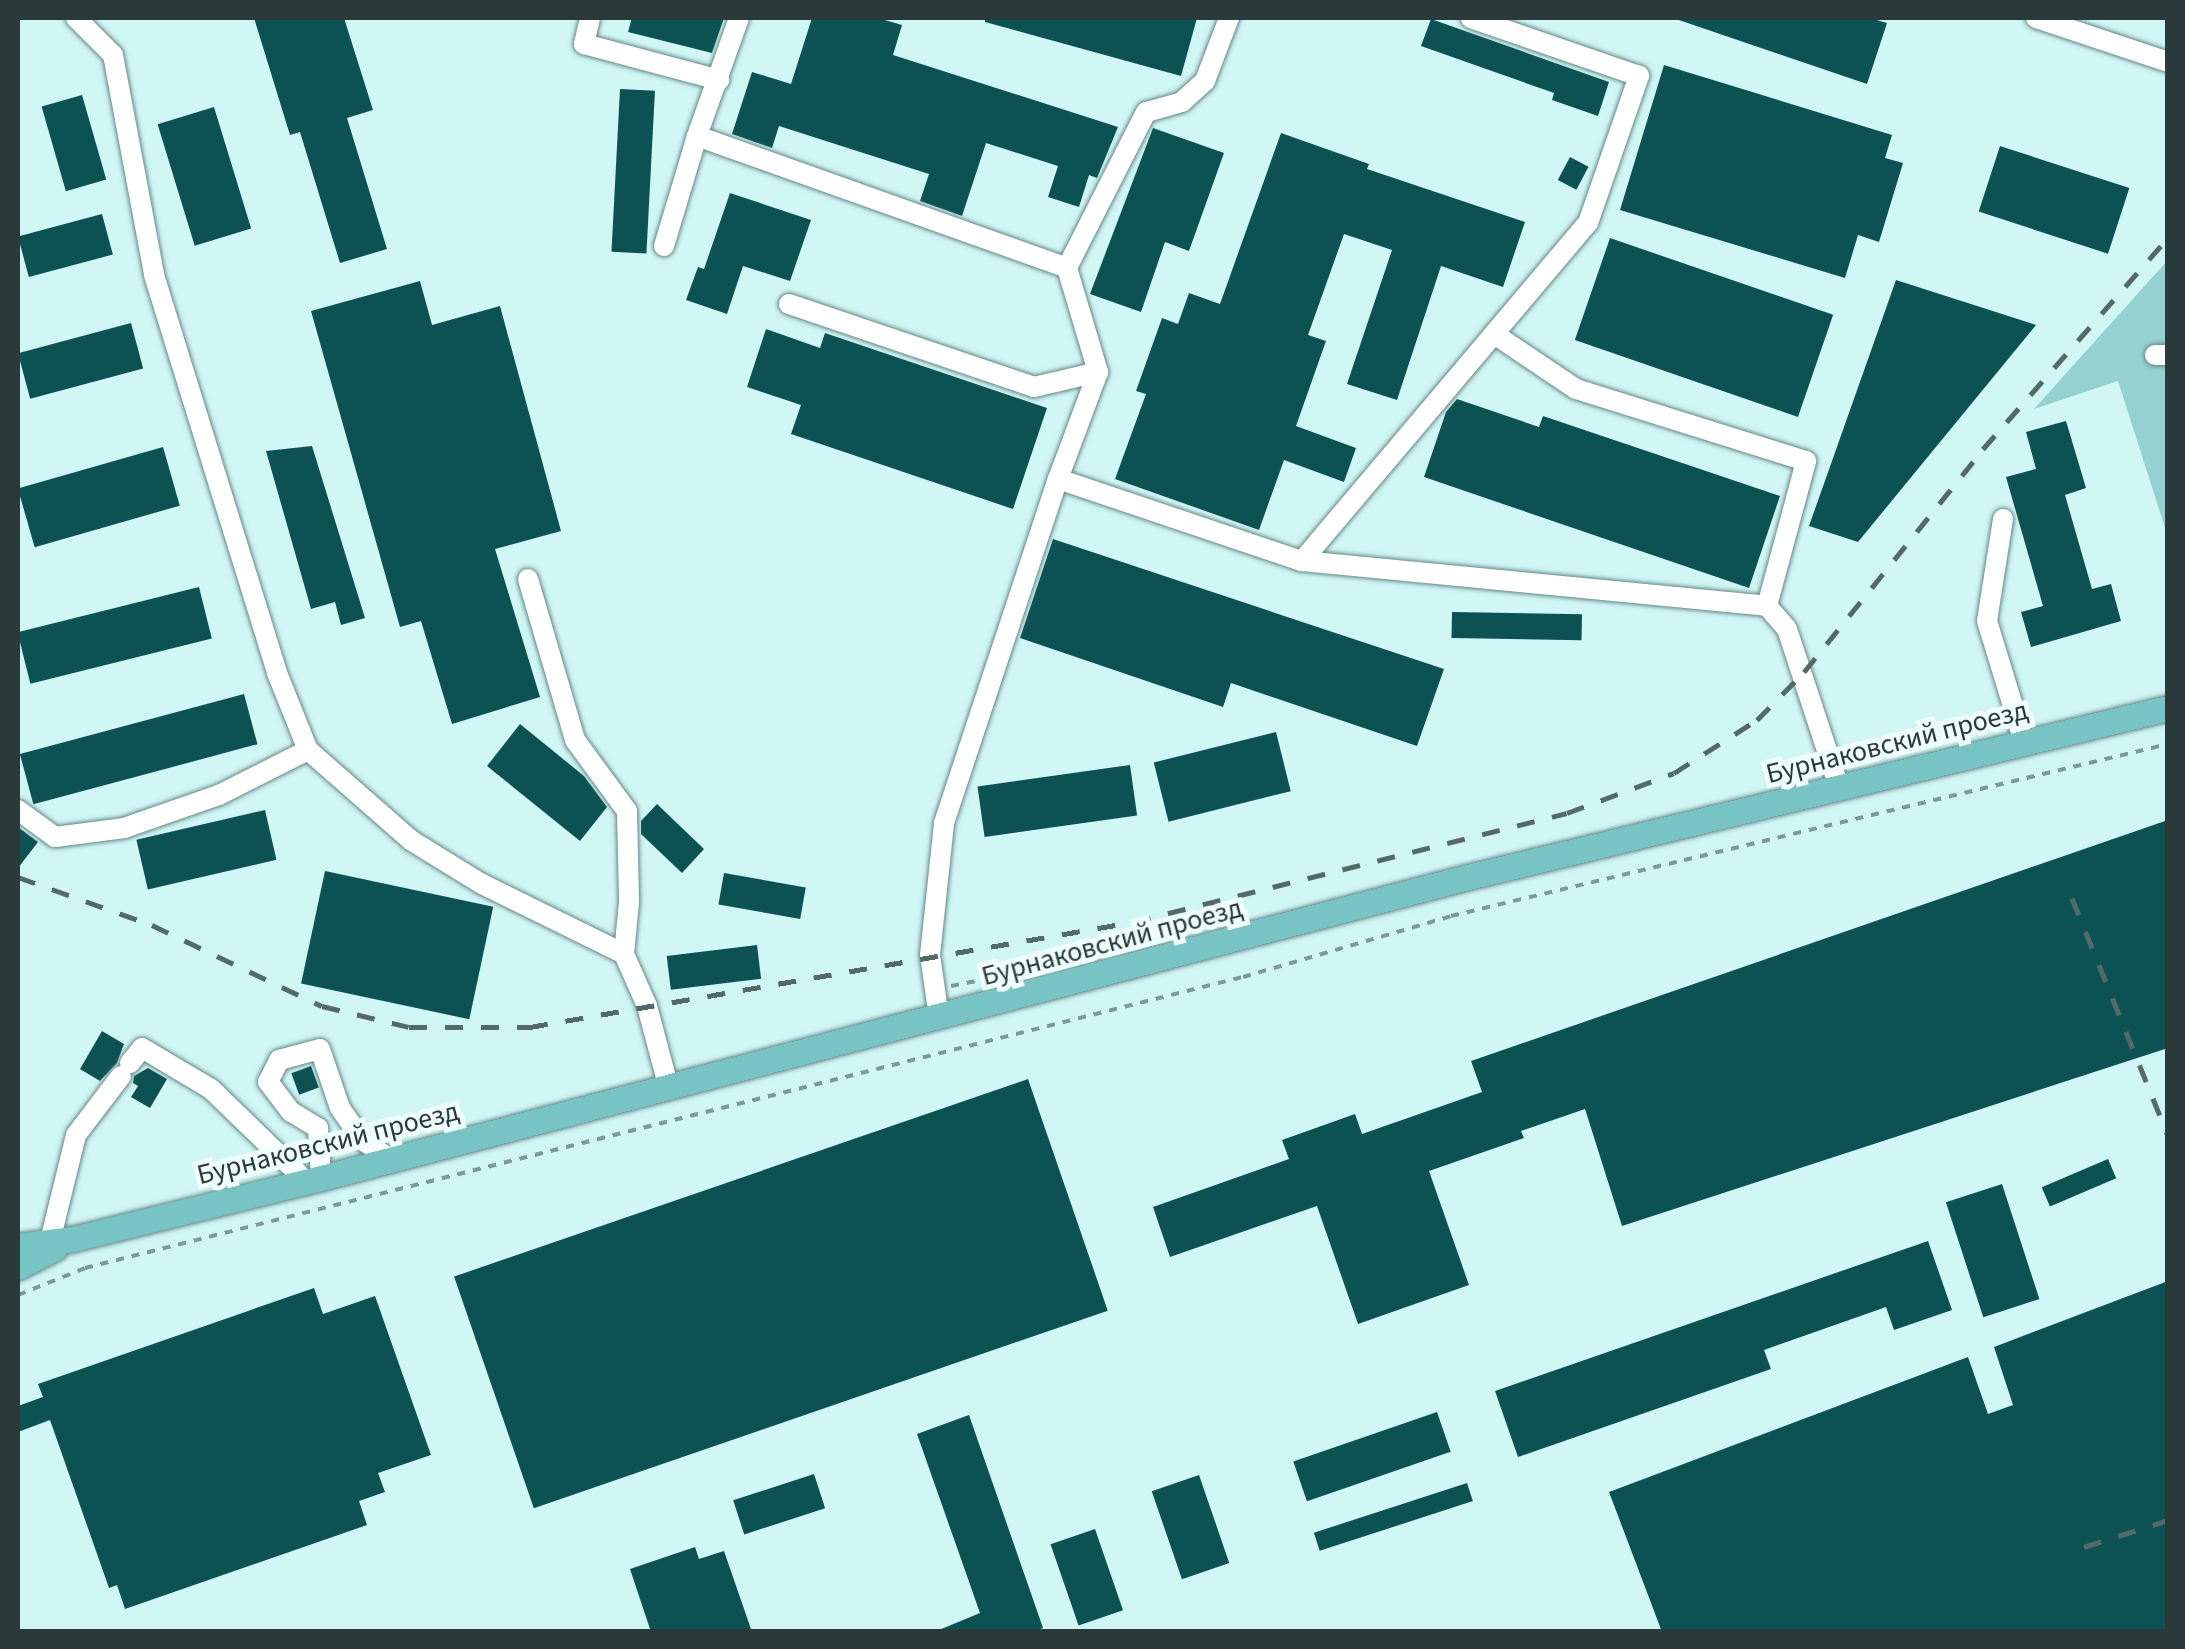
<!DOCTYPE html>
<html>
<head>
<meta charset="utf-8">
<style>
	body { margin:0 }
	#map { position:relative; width:2185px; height:1649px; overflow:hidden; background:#d0f6f5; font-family:"Source Sans 3",sans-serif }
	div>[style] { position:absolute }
	.green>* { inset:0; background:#96d1d1 }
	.building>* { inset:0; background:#0d5253; transform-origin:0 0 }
	.path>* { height:4px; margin-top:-2px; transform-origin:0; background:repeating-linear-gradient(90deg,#7e9998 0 8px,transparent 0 16px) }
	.roads { filter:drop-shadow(0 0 2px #658787) drop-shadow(0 0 2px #658787) }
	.minor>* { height:20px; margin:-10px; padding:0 10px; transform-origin:10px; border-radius:10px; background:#fff }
	.major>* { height:25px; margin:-12.5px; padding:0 12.5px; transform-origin:12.5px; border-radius:12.5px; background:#78c3c4 }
	.rail>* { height:5px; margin-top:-2.5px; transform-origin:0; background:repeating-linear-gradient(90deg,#546969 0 18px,transparent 0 36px) }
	span { translate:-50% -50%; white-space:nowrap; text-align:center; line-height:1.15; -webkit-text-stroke:10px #effefd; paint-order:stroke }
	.street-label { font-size:28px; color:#2a3939 }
	.frame { position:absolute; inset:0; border:20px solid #2a3939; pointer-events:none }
</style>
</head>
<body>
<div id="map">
	<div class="green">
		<div style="clip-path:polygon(2167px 261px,2165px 385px,2167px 534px,2118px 381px,2034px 409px)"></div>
	</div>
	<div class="building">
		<div style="clip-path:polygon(254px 18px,344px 18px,373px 110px,347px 118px,387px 249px,340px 263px,300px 132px,290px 135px)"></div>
		<div style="clip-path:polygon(632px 18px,724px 18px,712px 53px,628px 32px)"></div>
		<div style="clip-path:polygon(812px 18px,878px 18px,902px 25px,893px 55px,1118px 127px,1097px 178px,1089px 175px,1079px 207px,1048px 197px,1058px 166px,986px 143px,962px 216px,920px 201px,929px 174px,779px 126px,772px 148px,732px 134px,752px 72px,791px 84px)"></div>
		<div style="clip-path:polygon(985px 18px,1197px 18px,1181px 76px,985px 22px)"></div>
		<div style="clip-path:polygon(1673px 18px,1870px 18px,1887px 23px,1867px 84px)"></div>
		<div style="clip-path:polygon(1431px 19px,1609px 82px,1598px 116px,1552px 100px,1554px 93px,1421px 46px)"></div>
		<div style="clip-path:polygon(1664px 65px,1892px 135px,1885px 158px,1903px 163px,1879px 242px,1858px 235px,1845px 278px,1620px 210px)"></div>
		<div style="left:620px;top:89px;width:35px;height:163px;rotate:3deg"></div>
		<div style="left:82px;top:95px;width:88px;height:42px;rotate:74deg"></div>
		<div style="left:214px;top:107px;width:127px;height:59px;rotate:73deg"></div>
		<div style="clip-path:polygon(1153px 128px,1224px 153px,1189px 251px,1165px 242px,1141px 312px,1090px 294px)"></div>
		<div style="clip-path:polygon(1281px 133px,1369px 164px,1367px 169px,1525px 222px,1503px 287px,1441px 266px,1397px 400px,1347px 384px,1392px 250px,1344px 234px,1308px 335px,1326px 341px,1296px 426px,1356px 448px,1344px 482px,1284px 460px,1259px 530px,1115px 479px,1146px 394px,1136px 391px,1162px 318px,1178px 324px,1189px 293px,1220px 304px)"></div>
		<div style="left:2000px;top:146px;width:136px;height:69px;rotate:18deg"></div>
		<div style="left:1570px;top:157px;width:21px;height:26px;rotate:28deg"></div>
		<div style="clip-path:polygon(730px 193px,811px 220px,790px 281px,743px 266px,727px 314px,686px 300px,698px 267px,704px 269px)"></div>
		<div style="left:102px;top:214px;width:42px;height:87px;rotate:75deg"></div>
		<div style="left:1610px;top:238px;width:236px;height:108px;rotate:19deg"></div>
		<div style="clip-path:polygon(1896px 280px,2036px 325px,1858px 542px,1809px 526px)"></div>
		<div style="clip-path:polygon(420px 281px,432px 325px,500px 306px,561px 531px,495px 549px,540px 697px,452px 724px,421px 621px,400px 627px,311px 311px)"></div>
		<div style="left:131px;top:323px;width:47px;height:117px;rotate:75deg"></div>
		<div style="clip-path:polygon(766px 329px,820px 348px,825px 333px,1047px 408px,1013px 509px,791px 434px,801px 405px,747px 387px)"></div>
		<div style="clip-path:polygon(1457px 399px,1539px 427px,1543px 416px,1780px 496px,1749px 588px,1424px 477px,1446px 412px)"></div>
		<div style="clip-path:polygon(2066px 421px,2086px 488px,2065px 495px,2092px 589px,2111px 584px,2121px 621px,2031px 647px,2021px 612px,2043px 606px,2006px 477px,2036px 469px,2026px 432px)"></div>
		<div style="clip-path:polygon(312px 446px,365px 618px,341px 625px,335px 602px,311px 609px,266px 451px)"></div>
		<div style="left:163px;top:447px;width:61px;height:151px;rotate:74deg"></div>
		<div style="clip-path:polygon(1053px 539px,1444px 669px,1417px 746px,1231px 683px,1223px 707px,1020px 638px)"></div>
		<div style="left:199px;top:587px;width:53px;height:187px;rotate:76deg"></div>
		<div style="left:1452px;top:612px;width:130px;height:26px;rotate:1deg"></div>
		<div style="left:244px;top:694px;width:52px;height:232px;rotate:75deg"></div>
		<div style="clip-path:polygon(520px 724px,584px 776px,607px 807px,580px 841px,487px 766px)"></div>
		<div style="left:1276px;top:732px;width:61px;height:126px;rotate:76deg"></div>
		<div style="left:1130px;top:765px;width:51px;height:154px;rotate:82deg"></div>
		<div style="clip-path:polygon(657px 804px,704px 849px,682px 873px,641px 834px,641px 821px)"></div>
		<div style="left:265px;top:810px;width:51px;height:132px;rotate:77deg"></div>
		<div style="clip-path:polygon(2168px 820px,2168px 1048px,1622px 1226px,1585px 1109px,1521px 1131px,1524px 1138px,1429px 1171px,1469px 1285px,1358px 1324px,1317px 1206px,1170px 1257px,1153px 1207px,1289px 1159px,1282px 1140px,1355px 1114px,1362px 1134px,1482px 1092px,1471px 1061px)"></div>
		<div style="clip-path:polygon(18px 827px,38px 842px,18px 868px)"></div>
		<div style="left:325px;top:871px;width:172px;height:115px;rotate:12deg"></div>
		<div style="left:724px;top:873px;width:83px;height:32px;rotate:10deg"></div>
		<div style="left:757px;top:945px;width:34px;height:91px;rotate:83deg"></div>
		<div style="clip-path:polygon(102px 1031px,124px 1044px,117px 1063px,100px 1081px,80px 1069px)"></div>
		<div style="left:311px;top:1066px;width:23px;height:21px;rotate:70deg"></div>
		<div style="clip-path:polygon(148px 1068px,167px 1079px,150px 1108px,131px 1097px,138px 1086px,133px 1083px,134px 1076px)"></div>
		<div style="left:1028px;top:1079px;width:245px;height:607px;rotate:71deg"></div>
		<div style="left:2108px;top:1159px;width:21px;height:72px;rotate:67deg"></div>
		<div style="left:2002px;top:1184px;width:121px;height:59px;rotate:72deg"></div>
		<div style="clip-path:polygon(1928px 1241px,1952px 1310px,1894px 1330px,1886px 1307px,1764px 1350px,1771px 1369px,1518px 1457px,1495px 1391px)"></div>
		<div style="clip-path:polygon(2168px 1281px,2168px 1632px,1662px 1632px,1609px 1492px,1968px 1357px,1988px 1414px,2013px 1405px,1994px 1347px)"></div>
		<div style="clip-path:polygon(314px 1288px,323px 1314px,375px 1296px,431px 1455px,378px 1473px,385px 1492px,359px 1501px,367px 1525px,125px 1609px,117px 1585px,109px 1588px,50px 1420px,18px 1432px,18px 1406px,43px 1397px,38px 1384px)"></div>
		<div style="left:1437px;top:1412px;width:42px;height:152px;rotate:71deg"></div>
		<div style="clip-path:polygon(969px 1415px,1043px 1628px,1032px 1632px,934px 1632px,980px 1613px,917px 1434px)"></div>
		<div style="left:814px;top:1474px;width:36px;height:85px;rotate:72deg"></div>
		<div style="left:1199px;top:1475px;width:93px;height:50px;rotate:71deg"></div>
		<div style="left:1467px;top:1483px;width:19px;height:161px;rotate:72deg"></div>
		<div style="left:1095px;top:1529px;width:86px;height:47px;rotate:71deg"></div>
		<div style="clip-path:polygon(695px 1547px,699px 1559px,724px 1551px,752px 1632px,651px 1632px,630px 1569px)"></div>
	</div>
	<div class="path">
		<div style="left:951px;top:986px;width:41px;rotate:-11.3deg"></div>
		<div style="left:18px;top:1295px;width:72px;rotate:-21.9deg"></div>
		<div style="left:85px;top:1268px;width:1194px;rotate:-14.11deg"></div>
		<div style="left:1243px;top:977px;width:217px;rotate:-16.3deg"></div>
		<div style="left:1451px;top:916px;width:737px;rotate:-13.49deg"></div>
	</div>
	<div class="roads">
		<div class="minor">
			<div style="left:76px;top:18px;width:52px;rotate:45deg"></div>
			<div style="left:113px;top:55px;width:224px;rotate:79.4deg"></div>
			<div style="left:154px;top:275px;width:417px;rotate:72.8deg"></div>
			<div style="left:277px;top:673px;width:83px;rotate:68.1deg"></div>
			<div style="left:308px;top:750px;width:138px;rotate:41.2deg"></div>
			<div style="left:412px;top:841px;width:82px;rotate:31.6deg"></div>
			<div style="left:482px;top:884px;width:158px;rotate:26.2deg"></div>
			<div style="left:624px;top:954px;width:57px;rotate:66.1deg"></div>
			<div style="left:647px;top:1006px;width:82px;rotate:75.1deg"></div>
			<div style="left:590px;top:18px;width:27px;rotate:103deg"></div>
			<div style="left:584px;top:44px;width:140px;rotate:14.9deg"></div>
			<div style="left:739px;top:18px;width:125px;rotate:109.6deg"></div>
			<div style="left:697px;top:136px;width:393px;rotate:19.6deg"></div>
			<div style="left:1229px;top:18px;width:67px;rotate:110.9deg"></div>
			<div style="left:1205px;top:81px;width:31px;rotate:138deg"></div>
			<div style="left:1182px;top:102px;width:37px;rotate:164deg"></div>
			<div style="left:1146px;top:112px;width:175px;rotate:116.9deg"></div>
			<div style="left:1067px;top:268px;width:109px;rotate:73.4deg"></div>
			<div style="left:1098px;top:372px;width:114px;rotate:110.5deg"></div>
			<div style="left:1058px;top:479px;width:257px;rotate:18.6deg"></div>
			<div style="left:1302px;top:561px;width:443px;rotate:-49.8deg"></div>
			<div style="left:1588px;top:223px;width:156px;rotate:-70.9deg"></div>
			<div style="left:1639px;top:76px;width:178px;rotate:-161deg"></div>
			<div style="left:2036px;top:18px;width:139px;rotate:18.4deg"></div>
			<div style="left:664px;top:246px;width:115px;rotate:-73.3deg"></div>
			<div style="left:789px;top:304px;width:259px;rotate:18.7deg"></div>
			<div style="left:1034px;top:387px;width:66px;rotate:-13.2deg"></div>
			<div style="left:2155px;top:355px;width:13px"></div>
			<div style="left:2003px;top:519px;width:103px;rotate:98.9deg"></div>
			<div style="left:1987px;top:621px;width:127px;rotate:73deg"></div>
			<div style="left:1302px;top:561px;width:467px;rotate:5.5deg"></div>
			<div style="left:1767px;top:606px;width:150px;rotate:-74.9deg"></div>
			<div style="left:1806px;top:461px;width:241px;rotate:-162.6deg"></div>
			<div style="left:1576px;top:389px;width:99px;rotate:-146.1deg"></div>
			<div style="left:528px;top:579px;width:168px;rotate:73.7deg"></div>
			<div style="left:575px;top:740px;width:88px;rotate:53.8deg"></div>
			<div style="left:627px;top:811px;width:91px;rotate:88.7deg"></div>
			<div style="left:629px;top:902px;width:52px;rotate:95.5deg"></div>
			<div style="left:1767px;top:606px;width:30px;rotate:49deg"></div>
			<div style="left:1787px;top:629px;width:166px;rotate:71.8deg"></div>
			<div style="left:18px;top:810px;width:46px;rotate:36.1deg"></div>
			<div style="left:55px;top:837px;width:70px;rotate:-7.4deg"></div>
			<div style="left:124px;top:828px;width:101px;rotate:-19.2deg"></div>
			<div style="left:219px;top:795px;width:100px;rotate:-26.8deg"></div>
			<div style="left:939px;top:1018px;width:64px;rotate:-98.1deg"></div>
			<div style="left:930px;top:955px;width:133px;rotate:-83.9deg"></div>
			<div style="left:944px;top:823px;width:362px;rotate:-71.7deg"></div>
			<div style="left:130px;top:1063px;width:19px;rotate:-51deg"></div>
			<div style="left:142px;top:1048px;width:80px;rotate:30.7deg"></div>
			<div style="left:211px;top:1089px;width:132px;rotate:44.1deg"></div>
			<div style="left:321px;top:1178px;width:50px;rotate:-93.4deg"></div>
			<div style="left:318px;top:1128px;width:31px;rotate:-149deg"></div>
			<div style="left:291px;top:1112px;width:38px;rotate:-127deg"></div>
			<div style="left:268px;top:1082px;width:25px;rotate:-63deg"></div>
			<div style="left:279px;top:1060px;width:42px;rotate:-15deg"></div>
			<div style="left:320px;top:1049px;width:62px;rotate:71.3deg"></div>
			<div style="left:340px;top:1108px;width:39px;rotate:55deg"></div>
			<div style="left:362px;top:1140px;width:34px;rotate:34deg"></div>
			<div style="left:50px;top:1241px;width:109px;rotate:-76.2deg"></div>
			<div style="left:76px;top:1135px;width:74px;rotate:-52.7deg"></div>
		</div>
		<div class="major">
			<div style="left:18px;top:1246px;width:55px;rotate:-7.3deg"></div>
			<div style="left:73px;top:1239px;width:255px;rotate:-13.8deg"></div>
			<div style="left:321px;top:1178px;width:1182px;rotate:-14.71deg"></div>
			<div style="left:1464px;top:878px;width:724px;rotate:-13.58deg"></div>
			<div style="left:18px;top:1267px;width:42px;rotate:-27.2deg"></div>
		</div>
	</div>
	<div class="rail">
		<div style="left:18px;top:877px;width:142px;rotate:19.7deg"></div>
		<div style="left:152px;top:925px;width:188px;rotate:25.5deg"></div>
		<div style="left:322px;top:1006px;width:89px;rotate:13.6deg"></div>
		<div style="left:409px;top:1027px;width:121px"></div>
		<div style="left:530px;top:1027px;width:612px;rotate:-9.88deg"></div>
		<div style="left:1133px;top:922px;width:447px;rotate:-14.1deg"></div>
		<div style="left:1567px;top:813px;width:114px;rotate:-20.5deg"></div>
		<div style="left:1674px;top:773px;width:98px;rotate:-32.6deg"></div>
		<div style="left:1757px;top:720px;width:67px;rotate:-45.6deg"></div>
		<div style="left:1804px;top:672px;width:286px;rotate:-51.2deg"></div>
		<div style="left:1983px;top:449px;width:281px;rotate:-48.8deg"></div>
		<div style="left:2072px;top:898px;width:257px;rotate:68deg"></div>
		<div style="left:2084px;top:1547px;width:88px;rotate:-17.8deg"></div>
	</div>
	<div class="street-label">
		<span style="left:1897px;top:742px;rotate:-14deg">Бурнаковский проезд</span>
		<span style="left:1112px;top:942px;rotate:-15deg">Бурнаковский проезд</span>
		<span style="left:328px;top:1143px;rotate:-14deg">Бурнаковский проезд</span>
	</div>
	<div class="frame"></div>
</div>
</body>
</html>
